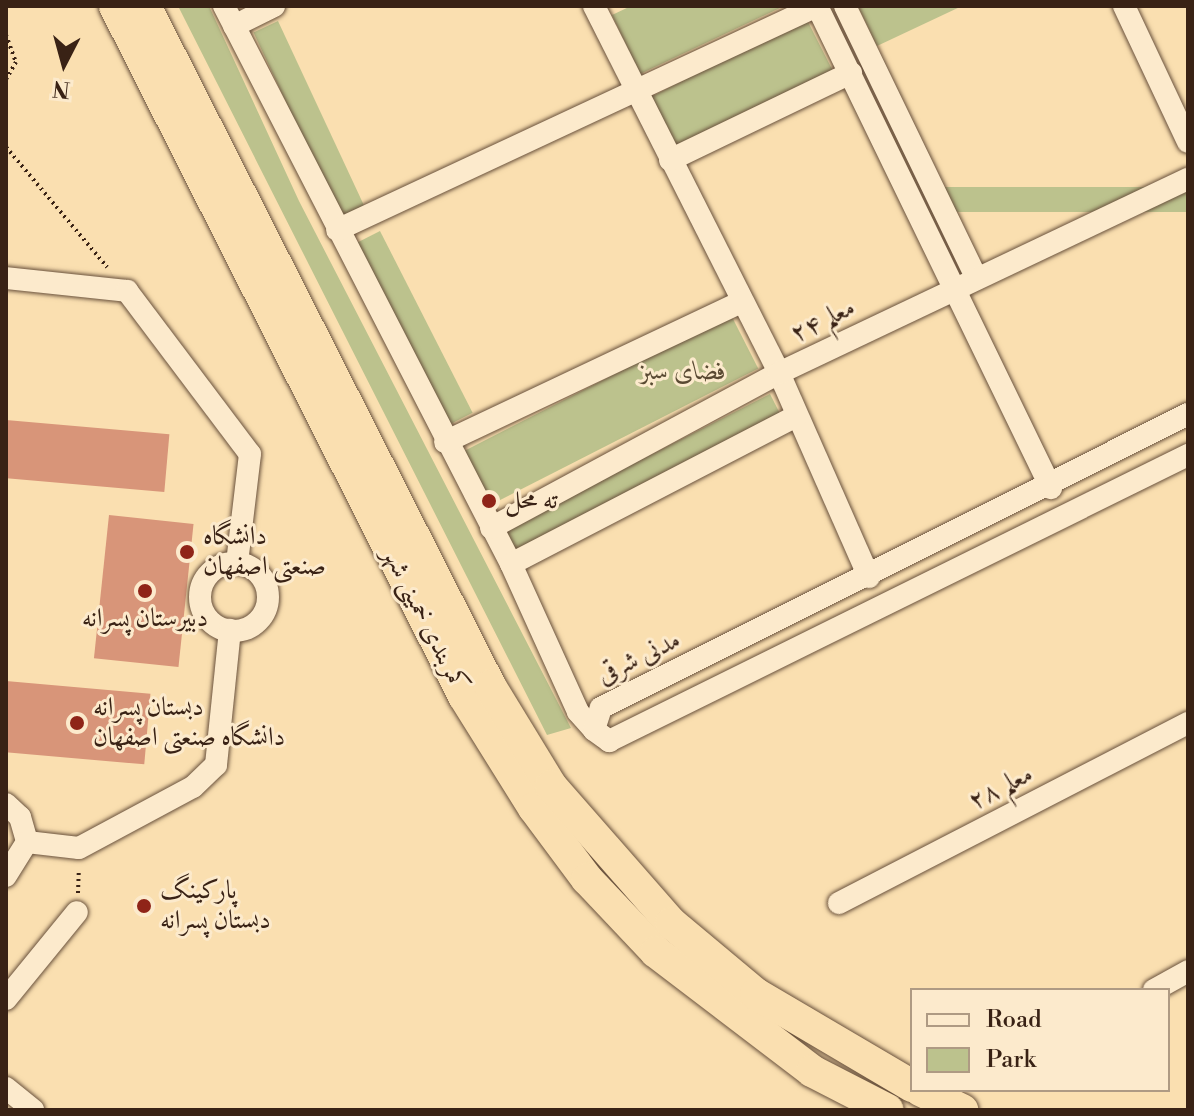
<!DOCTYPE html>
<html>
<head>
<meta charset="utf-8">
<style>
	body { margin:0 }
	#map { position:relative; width:1194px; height:1116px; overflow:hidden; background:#fadfb0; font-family:"Libre Bodoni",Amiri,serif }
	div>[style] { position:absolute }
	.green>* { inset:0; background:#bcc28d; transform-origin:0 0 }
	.building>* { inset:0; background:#d89579; transform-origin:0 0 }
	.path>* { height:4px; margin-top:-2px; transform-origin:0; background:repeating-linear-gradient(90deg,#392215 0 2px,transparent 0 6px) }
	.roads { filter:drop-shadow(0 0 2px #69513c) drop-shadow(0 0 2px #69513c) }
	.minor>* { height:22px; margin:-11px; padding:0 11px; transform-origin:11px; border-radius:11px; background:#fceacc }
	.minor>.ring { margin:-11px; padding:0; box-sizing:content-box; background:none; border:22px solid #fceacc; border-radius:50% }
	.highway>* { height:32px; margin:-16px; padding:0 16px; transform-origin:16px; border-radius:16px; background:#fadfb0 }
	.dots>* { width:22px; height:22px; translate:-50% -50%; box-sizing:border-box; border:4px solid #fceacc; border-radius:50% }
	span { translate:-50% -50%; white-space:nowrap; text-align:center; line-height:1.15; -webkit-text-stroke:6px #fceacc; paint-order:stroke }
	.street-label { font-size:26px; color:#392215 }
	.park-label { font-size:26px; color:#5a4a33; font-style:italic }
	.poi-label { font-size:26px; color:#392215 }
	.left { translate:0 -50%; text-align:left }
	.frame { position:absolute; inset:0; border:8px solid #392215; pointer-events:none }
	.legend { position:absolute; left:910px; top:988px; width:260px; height:104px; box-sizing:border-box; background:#fceacc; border:2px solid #ae9a83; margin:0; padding:10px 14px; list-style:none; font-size:24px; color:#392215 }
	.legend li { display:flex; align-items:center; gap:16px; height:40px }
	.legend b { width:40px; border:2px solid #ae9a83 }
	.north { position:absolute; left:24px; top:24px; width:80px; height:80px; -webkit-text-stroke:6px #fceacc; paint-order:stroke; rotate:186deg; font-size:22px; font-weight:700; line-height:32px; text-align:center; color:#392215 }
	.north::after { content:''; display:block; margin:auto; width:28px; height:36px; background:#392215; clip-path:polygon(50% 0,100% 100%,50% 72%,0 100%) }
</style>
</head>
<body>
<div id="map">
	<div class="green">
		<div style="clip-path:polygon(178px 6px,209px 6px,299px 201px,571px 728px,547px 735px)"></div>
		<div style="clip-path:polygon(631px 6px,784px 6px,640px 74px,612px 15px)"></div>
		<div style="clip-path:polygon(858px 6px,962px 6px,877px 46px)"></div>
		<div style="left:806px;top:18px;width:60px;height:177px;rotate:63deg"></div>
		<div style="left:278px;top:21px;width:208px;height:27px;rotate:65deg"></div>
		<div style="left:1188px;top:187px;width:25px;height:246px;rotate:90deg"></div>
		<div style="left:380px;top:231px;width:204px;height:27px;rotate:63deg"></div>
		<div style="left:731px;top:315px;width:60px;height:300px;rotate:63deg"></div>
		<div style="left:770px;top:394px;width:27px;height:301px;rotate:63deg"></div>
	</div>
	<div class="building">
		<div style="left:6px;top:420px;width:164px;height:58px;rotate:5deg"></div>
		<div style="left:109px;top:515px;width:85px;height:144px;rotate:6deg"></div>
		<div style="left:6px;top:681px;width:145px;height:71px;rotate:5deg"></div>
	</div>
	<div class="path">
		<div style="left:6px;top:35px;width:29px;rotate:70deg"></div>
		<div style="left:16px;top:62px;width:20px;rotate:120deg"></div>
		<div style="left:6px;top:147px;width:157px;rotate:49.9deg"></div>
		<div style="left:78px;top:893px;width:23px;rotate:-88deg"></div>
	</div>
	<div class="roads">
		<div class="minor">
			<div style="left:224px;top:6px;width:627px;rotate:62.78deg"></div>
			<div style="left:511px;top:564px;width:162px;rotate:65.6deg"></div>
			<div style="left:578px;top:712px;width:24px;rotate:48deg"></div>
			<div style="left:594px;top:6px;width:411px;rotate:63.2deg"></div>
			<div style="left:779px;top:373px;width:223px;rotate:66.2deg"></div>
			<div style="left:817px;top:6px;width:536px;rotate:64.1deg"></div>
			<div style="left:845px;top:6px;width:301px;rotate:64.2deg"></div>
			<div style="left:1124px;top:6px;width:150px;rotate:64.8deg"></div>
			<div style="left:234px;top:26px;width:45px;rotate:-26.6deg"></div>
			<div style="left:670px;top:160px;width:201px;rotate:-25.7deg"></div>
			<div style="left:337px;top:230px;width:530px;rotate:-25.02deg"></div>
			<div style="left:6px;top:278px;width:122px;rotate:6.1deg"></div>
			<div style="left:127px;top:291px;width:204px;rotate:53deg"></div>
			<div style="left:250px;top:454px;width:110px;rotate:96.8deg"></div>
			<div style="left:1188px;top:414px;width:657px;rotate:153.4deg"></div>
			<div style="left:601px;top:708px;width:23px;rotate:108deg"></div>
			<div style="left:594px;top:730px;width:19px;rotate:36deg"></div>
			<div style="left:609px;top:741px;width:646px;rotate:-26.29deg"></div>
			<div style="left:445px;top:442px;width:327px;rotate:-25.3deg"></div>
			<div style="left:491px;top:528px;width:327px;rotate:-28.3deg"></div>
			<div style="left:779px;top:373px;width:453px;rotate:-25.4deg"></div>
			<div class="ring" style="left:200px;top:563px;width:46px;height:46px"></div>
			<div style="left:511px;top:564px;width:322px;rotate:-27.4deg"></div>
			<div style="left:6px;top:804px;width:19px;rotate:43deg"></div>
			<div style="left:20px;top:817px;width:26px;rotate:74deg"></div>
			<div style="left:27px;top:842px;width:40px;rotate:122deg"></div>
			<div style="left:27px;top:842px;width:52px;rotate:6.6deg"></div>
			<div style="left:79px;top:848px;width:129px;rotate:-28.2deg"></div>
			<div style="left:193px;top:787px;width:32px;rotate:-44deg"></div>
			<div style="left:216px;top:765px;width:136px;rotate:-84.1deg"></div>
			<div style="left:839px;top:903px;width:393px;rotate:-27.3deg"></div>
			<div style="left:1154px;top:990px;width:39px;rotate:-29deg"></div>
			<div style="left:6px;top:999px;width:112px;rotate:-50.8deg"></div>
			<div style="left:6px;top:1088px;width:35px;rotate:39deg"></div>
		</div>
		<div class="highway">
			<div style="left:115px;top:6px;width:773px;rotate:63.17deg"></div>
			<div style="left:464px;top:696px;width:132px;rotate:58deg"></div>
			<div style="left:534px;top:808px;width:89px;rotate:53.3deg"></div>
			<div style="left:587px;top:879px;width:100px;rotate:46.6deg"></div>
			<div style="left:656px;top:952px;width:196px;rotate:37.3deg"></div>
			<div style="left:812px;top:1071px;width:85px;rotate:27.2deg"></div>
			<div style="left:145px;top:6px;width:763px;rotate:63.1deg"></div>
			<div style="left:490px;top:686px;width:117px;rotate:58.6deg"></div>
			<div style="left:551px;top:786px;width:182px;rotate:48.8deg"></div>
			<div style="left:671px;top:923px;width:111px;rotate:39.9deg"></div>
			<div style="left:756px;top:994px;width:181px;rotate:30.5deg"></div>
			<div style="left:920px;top:1090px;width:47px;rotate:25.5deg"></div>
		</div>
	</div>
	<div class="dots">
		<div style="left:489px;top:501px;background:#8f2418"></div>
		<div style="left:187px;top:552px;background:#8f2418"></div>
		<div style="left:145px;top:591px;background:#8f2418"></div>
		<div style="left:77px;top:723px;background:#8f2418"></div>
		<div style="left:144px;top:906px;background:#8f2418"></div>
	</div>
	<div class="street-label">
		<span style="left:823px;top:321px;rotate:-26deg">معلم ۲۴</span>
		<span style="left:425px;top:620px;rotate:63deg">کمربندی خمینی شهر</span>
		<span style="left:639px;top:658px;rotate:-26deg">مدنی شرقی</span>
		<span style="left:1001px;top:788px;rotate:-27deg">معلم ۲۸</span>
	</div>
	<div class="park-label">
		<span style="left:683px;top:372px">فضای سبز</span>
	</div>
	<div class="poi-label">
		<span class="left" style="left:505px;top:501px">ته محل</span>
		<span class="left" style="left:203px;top:552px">دانشگاه<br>صنعتی اصفهان</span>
		<span style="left:145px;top:619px">دبیرستان پسرانه</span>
		<span class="left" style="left:93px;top:723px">دبستان پسرانه<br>دانشگاه صنعتی اصفهان</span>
		<span class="left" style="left:160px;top:906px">پارکینگ<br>دبستان پسرانه</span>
	</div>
	<div class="frame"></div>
	<ul class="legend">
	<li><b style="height:10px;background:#fceacc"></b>Road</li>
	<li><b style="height:22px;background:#bcc28d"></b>Park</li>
	</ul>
	<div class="north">N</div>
</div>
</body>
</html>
